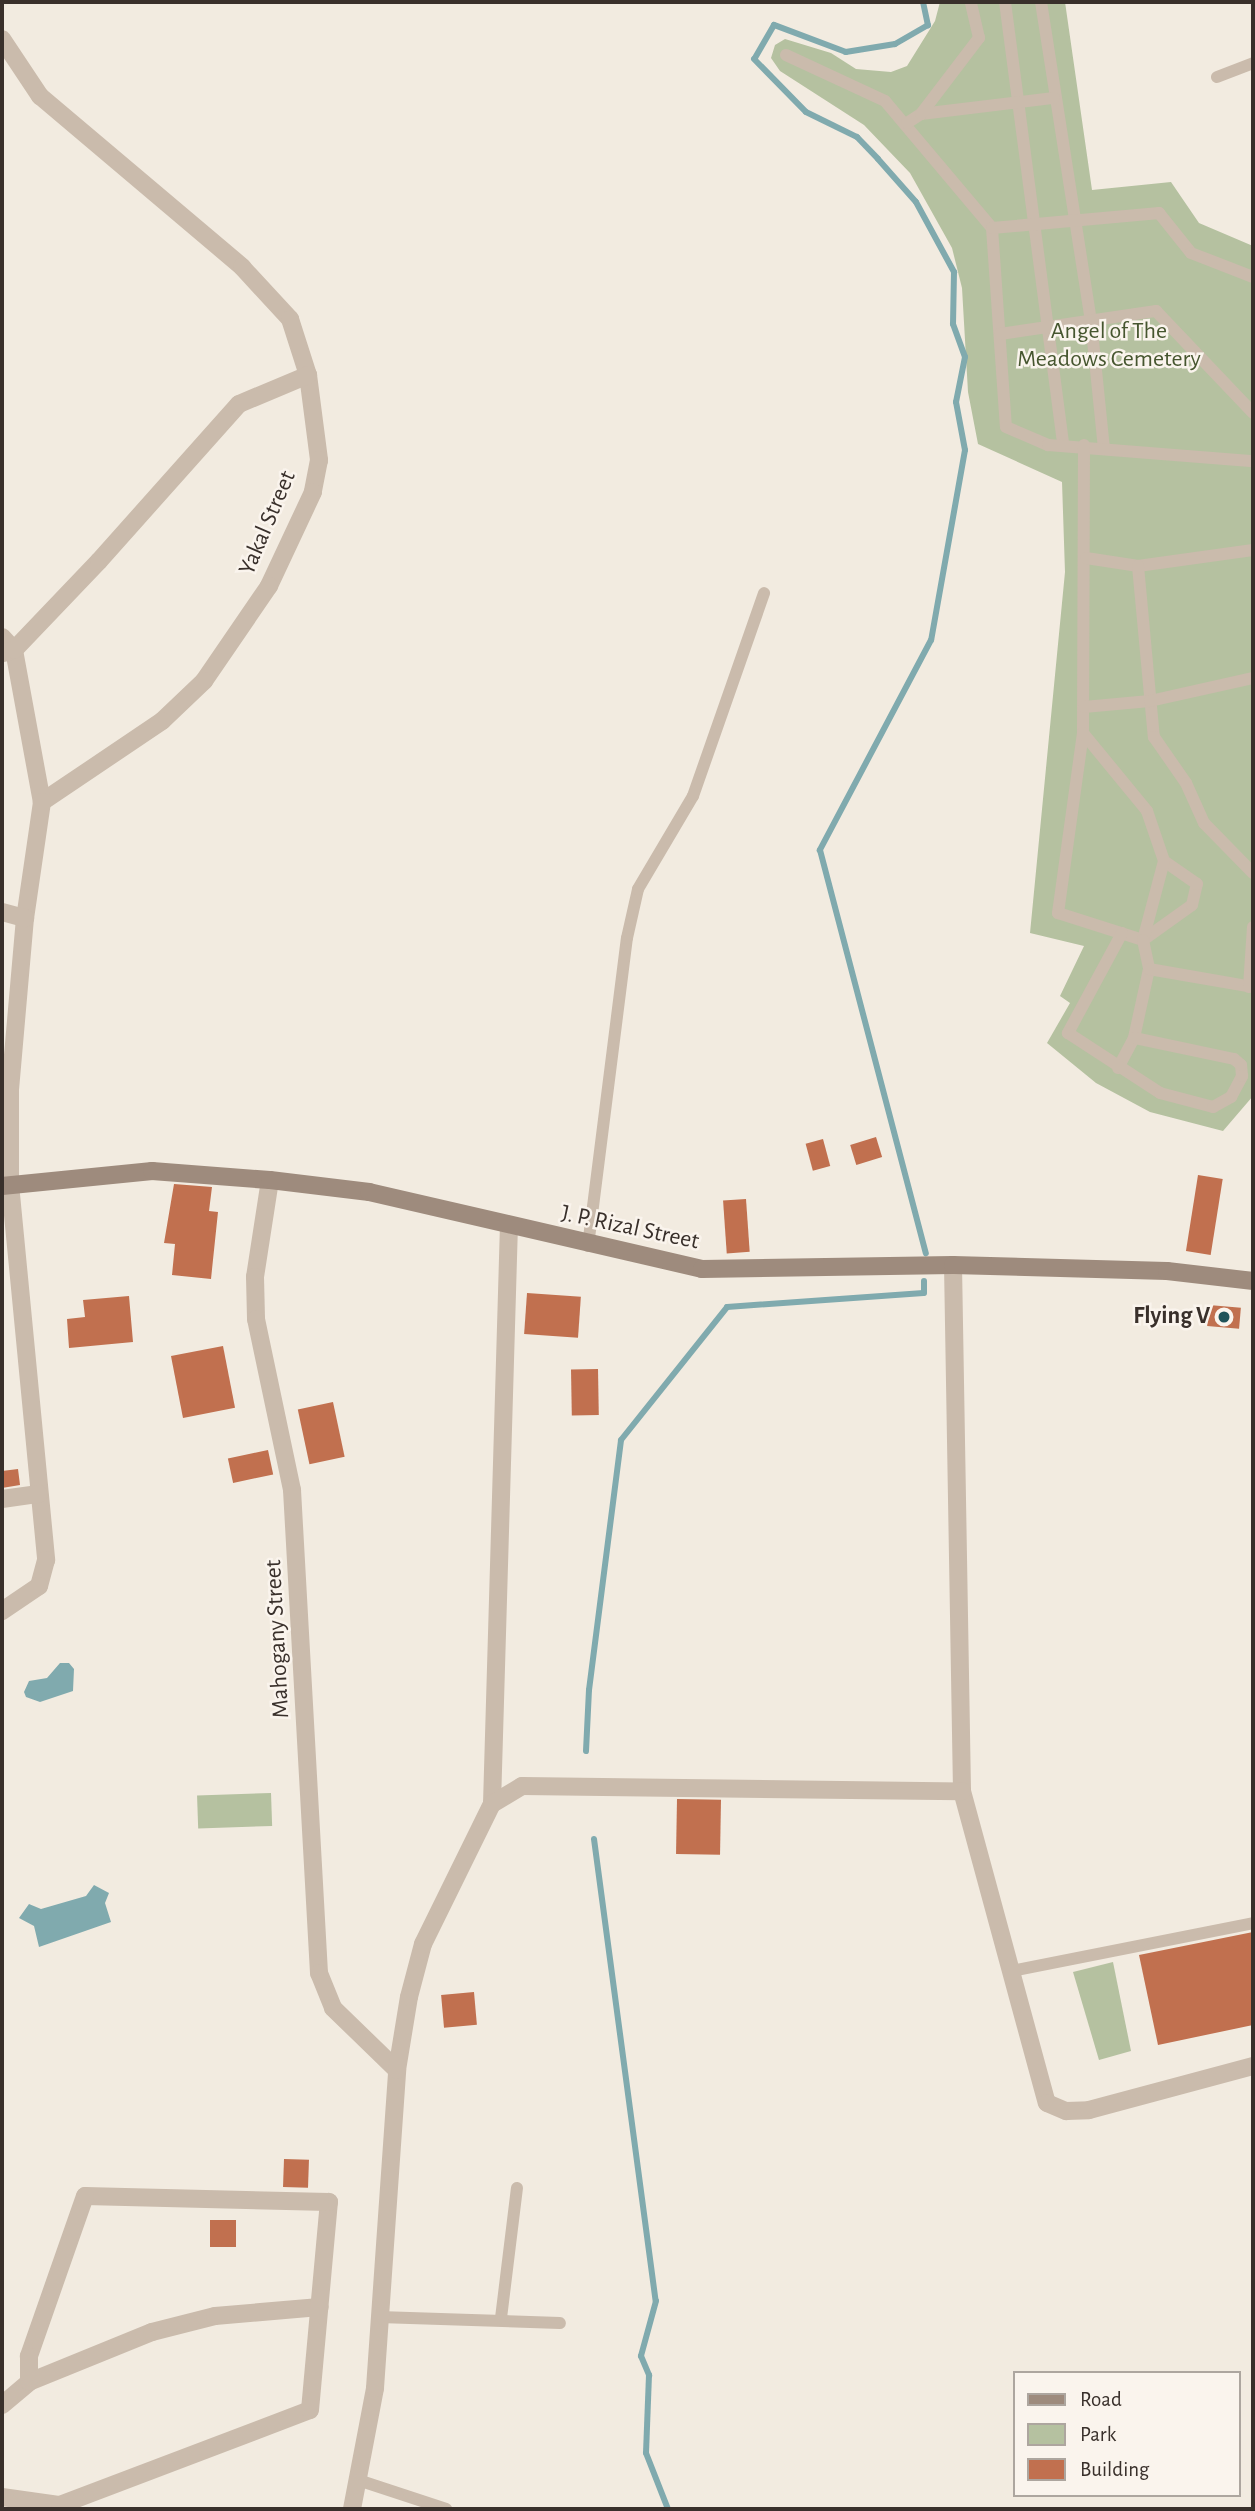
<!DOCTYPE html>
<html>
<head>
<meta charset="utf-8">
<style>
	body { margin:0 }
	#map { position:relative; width:1255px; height:2511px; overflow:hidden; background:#f2ebe0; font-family:"Alegreya Sans",sans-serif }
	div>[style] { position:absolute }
	.green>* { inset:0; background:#b5c1a0; transform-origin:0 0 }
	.water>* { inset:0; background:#80aaae }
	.stream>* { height:6px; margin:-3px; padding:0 3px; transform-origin:3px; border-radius:3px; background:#80aaae }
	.building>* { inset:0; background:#c1704f; transform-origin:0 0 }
	.service>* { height:12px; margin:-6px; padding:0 6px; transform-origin:6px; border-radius:6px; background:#cabbac }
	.minor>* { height:18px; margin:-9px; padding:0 9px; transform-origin:9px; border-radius:9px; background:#cabbac }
	.secondary>* { height:18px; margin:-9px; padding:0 9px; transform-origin:9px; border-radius:9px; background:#9e8b7d }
	.dots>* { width:19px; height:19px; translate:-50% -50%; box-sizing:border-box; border:4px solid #faf4ed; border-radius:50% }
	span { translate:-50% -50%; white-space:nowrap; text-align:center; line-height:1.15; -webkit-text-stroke:5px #faf4ed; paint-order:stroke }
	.park-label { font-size:24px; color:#46562f }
	.street-label { font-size:24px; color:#39302b }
	.poi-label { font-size:24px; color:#39302b; font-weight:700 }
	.right { translate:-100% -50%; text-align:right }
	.frame { position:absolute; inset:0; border:4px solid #39302b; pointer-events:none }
	.legend { position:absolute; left:1013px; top:2371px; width:228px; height:126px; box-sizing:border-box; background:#faf4ed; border:2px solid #ada69f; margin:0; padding:9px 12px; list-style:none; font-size:21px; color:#39302b }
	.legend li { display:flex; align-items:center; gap:14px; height:35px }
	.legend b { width:35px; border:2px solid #ada69f }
</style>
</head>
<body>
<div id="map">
	<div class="green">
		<div style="clip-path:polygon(940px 2px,1065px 2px,1092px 190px,1171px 182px,1199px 223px,1253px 246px,1253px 1096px,1223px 1131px,1150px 1112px,1096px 1083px,1047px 1043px,1070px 1003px,1060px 996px,1084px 946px,1030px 933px,1065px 572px,1062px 482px,978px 444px,968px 392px,962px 288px,952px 248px,910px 173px,864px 125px,780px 71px,771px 58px,775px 45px,785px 39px,831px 53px,856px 69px,891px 72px,907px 66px,935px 21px)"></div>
		<div style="left:271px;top:1793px;width:33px;height:74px;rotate:88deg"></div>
		<div style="clip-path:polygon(1113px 1962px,1131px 2051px,1099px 2060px,1073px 1972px)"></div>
	</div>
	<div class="water">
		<div style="clip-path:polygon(60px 1663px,69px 1663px,74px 1669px,73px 1691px,40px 1702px,26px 1697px,24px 1692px,29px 1681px,47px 1678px)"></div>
		<div style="clip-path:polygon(94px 1885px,109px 1893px,105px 1903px,111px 1922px,39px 1947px,34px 1926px,19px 1918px,29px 1904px,41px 1909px,86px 1896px)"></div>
	</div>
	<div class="stream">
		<div style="left:923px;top:2px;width:24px;rotate:78deg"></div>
		<div style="left:928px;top:25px;width:38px;rotate:150deg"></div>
		<div style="left:895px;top:44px;width:50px;rotate:170.7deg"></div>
		<div style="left:846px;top:52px;width:77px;rotate:-159.4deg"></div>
		<div style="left:774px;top:25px;width:39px;rotate:120deg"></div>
		<div style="left:754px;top:59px;width:74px;rotate:45.5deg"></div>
		<div style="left:806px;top:112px;width:57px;rotate:26.1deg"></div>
		<div style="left:857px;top:137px;width:30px;rotate:46deg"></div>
		<div style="left:878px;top:159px;width:57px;rotate:48.5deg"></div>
		<div style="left:916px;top:202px;width:80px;rotate:61.5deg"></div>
		<div style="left:954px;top:272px;width:52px;rotate:91.1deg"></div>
		<div style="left:953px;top:324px;width:35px;rotate:70deg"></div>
		<div style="left:965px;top:357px;width:46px;rotate:101.3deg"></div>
		<div style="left:956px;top:402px;width:49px;rotate:79.4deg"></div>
		<div style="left:965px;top:450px;width:193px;rotate:100.1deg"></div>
		<div style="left:931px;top:640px;width:238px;rotate:117.9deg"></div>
		<div style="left:820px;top:850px;width:417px;rotate:75.3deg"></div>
		<div style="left:586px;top:1751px;width:61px;rotate:-87.2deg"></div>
		<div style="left:589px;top:1690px;width:252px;rotate:-82.7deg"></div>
		<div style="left:621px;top:1440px;width:170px;rotate:-51.4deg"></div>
		<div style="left:727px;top:1307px;width:197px;rotate:-4.1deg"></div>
		<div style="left:924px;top:1293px;width:12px;rotate:-90deg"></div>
		<div style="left:594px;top:1839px;width:466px;rotate:82.4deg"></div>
		<div style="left:656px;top:2301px;width:57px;rotate:105.3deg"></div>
		<div style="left:641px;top:2356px;width:21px;rotate:67deg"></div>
		<div style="left:649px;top:2375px;width:78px;rotate:92.2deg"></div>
		<div style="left:646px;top:2453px;width:60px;rotate:68.6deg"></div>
	</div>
	<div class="building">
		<div style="left:876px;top:1137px;width:21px;height:27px;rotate:73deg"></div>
		<div style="left:823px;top:1139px;width:28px;height:18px;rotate:75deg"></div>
		<div style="left:1198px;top:1175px;width:25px;height:77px;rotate:9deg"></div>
		<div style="clip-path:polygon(174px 1184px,212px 1187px,209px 1211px,218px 1212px,211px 1279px,172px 1275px,175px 1244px,164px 1243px)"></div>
		<div style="left:746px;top:1199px;width:53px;height:23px;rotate:86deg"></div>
		<div style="left:527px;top:1293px;width:54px;height:41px;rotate:4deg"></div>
		<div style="clip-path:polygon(129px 1296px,133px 1342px,69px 1348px,67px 1319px,85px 1317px,83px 1300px)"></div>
		<div style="left:1209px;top:1305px;width:32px;height:21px;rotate:5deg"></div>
		<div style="left:223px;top:1346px;width:63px;height:53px;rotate:79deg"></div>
		<div style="left:598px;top:1369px;width:46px;height:27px;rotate:89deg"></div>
		<div style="left:333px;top:1402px;width:56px;height:36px;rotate:78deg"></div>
		<div style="left:268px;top:1450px;width:25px;height:41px;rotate:78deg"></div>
		<div style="clip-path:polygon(18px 1469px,20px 1485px,2px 1488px,2px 1471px)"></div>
		<div style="left:677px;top:1799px;width:44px;height:55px;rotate:1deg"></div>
		<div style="clip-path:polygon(1253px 1932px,1253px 2025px,1158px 2045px,1139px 1955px)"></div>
		<div style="left:474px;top:1992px;width:33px;height:33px;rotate:85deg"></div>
		<div style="left:284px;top:2159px;width:25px;height:28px;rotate:2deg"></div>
		<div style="left:210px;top:2220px;width:26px;height:27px"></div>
	</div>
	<div class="service">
		<div style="left:1005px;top:2px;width:447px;rotate:82.5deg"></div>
		<div style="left:1041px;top:2px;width:323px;rotate:81.1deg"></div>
		<div style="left:1091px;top:321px;width:128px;rotate:84.2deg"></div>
		<div style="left:786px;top:55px;width:109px;rotate:24.9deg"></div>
		<div style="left:885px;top:101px;width:166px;rotate:49.9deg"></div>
		<div style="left:992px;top:228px;width:199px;rotate:86deg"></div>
		<div style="left:1006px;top:427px;width:46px;rotate:23.2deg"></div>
		<div style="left:1048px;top:445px;width:206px;rotate:4.5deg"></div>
		<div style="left:1217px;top:77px;width:39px;rotate:-21deg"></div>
		<div style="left:921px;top:114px;width:134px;rotate:-6.9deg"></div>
		<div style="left:907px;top:123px;width:17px;rotate:-33deg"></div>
		<div style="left:921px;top:114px;width:96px;rotate:-52.7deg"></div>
		<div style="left:979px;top:38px;width:37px;rotate:-103deg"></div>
		<div style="left:992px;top:228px;width:168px;rotate:-5.1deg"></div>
		<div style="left:1159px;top:213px;width:51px;rotate:51.3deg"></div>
		<div style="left:1191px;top:253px;width:66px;rotate:21.2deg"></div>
		<div style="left:1000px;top:334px;width:158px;rotate:-8.4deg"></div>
		<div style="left:1156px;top:311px;width:141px;rotate:46.4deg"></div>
		<div style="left:1084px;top:445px;width:288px;rotate:90.2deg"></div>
		<div style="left:1083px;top:733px;width:182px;rotate:97.9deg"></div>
		<div style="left:1058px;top:913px;width:89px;rotate:17.6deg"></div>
		<div style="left:1143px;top:940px;width:60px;rotate:-35.5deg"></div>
		<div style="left:1192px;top:905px;width:22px;rotate:-77deg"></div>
		<div style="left:1197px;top:884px;width:40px;rotate:-145.1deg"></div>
		<div style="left:1086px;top:558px;width:53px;rotate:8.7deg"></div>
		<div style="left:1138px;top:566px;width:116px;rotate:-7.9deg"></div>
		<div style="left:1138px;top:566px;width:172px;rotate:84.7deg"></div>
		<div style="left:1154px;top:737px;width:56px;rotate:55.2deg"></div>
		<div style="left:1186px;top:783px;width:44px;rotate:65.8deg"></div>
		<div style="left:1204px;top:823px;width:70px;rotate:45.6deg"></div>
		<div style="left:1084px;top:707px;width:66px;rotate:-5.2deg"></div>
		<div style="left:1150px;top:701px;width:106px;rotate:-12.6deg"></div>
		<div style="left:1083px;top:733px;width:101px;rotate:50.6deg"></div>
		<div style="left:1147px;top:811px;width:53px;rotate:71.2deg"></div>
		<div style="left:1164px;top:861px;width:82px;rotate:104.9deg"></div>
		<div style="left:1143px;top:940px;width:30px;rotate:78deg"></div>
		<div style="left:1149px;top:969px;width:71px;rotate:102.3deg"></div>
		<div style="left:1134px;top:1038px;width:34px;rotate:118deg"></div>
		<div style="left:1122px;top:933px;width:114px;rotate:118.4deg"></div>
		<div style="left:1068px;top:1033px;width:110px;rotate:33.1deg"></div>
		<div style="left:1160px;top:1093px;width:55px;rotate:14.8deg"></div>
		<div style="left:1213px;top:1107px;width:21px;rotate:-29deg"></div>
		<div style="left:1231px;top:1097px;width:24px;rotate:-62deg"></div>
		<div style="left:1242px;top:1076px;width:11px;rotate:-95deg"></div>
		<div style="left:1241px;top:1065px;width:9px;rotate:-139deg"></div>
		<div style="left:1234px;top:1059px;width:102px;rotate:-168.1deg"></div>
		<div style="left:1149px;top:969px;width:106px;rotate:9.8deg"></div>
		<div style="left:1249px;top:987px;width:60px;rotate:-86.2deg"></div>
		<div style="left:588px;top:1246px;width:310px;rotate:-82.8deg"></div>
		<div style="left:627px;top:938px;width:50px;rotate:-77.3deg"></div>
		<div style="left:638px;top:889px;width:108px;rotate:-59.4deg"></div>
		<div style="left:693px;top:796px;width:215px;rotate:-70.7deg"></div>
		<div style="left:1011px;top:1971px;width:247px;rotate:-11.2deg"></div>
		<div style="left:379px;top:2317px;width:181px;rotate:1.9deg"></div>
		<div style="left:501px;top:2318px;width:131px;rotate:-83deg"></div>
		<div style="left:355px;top:2479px;width:96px;rotate:18.2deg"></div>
	</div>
	<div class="minor">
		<div style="left:2px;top:39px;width:69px;rotate:56.3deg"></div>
		<div style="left:40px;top:96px;width:265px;rotate:40.2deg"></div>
		<div style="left:242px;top:267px;width:71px;rotate:47.3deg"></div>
		<div style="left:290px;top:319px;width:59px;rotate:72.2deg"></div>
		<div style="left:308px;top:375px;width:86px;rotate:82.6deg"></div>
		<div style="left:319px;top:460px;width:33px;rotate:101deg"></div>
		<div style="left:313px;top:492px;width:104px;rotate:115.1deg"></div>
		<div style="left:269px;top:586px;width:115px;rotate:124.4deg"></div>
		<div style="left:204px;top:681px;width:58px;rotate:136.4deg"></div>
		<div style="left:162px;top:721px;width:145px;rotate:146deg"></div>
		<div style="left:2px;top:637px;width:18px;rotate:47deg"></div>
		<div style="left:14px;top:650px;width:155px;rotate:79.6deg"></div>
		<div style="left:42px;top:802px;width:117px;rotate:98.3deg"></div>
		<div style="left:25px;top:918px;width:172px;rotate:95deg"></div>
		<div style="left:10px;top:1089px;width:95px;rotate:90deg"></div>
		<div style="left:10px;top:1184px;width:378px;rotate:84.5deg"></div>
		<div style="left:46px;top:1560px;width:27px;rotate:105deg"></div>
		<div style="left:39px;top:1586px;width:45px;rotate:146deg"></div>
		<div style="left:3px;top:653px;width:11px;rotate:-15deg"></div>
		<div style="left:14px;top:650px;width:123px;rotate:-46.3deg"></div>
		<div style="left:99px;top:561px;width:210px;rotate:-48.3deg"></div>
		<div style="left:239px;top:404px;width:75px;rotate:-22.8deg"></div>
		<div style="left:2px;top:912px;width:24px;rotate:15deg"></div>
		<div style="left:270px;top:1180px;width:98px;rotate:98.8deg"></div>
		<div style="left:255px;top:1277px;width:42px;rotate:88.6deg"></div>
		<div style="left:256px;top:1319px;width:175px;rotate:78.1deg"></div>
		<div style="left:292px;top:1490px;width:484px;rotate:86.8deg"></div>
		<div style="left:319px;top:1973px;width:38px;rotate:68deg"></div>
		<div style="left:333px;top:2008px;width:89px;rotate:44.1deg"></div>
		<div style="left:953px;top:1265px;width:526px;rotate:89.02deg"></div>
		<div style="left:962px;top:1791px;width:323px;rotate:74.8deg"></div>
		<div style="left:1047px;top:2103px;width:21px;rotate:23deg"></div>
		<div style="left:1066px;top:2111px;width:23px;rotate:-2deg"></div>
		<div style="left:1089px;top:2110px;width:170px;rotate:-15deg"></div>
		<div style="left:2px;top:1499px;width:37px;rotate:-8deg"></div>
		<div style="left:492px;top:1804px;width:579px;rotate:-88.32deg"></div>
		<div style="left:2px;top:2405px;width:35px;rotate:-40deg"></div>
		<div style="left:29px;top:2382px;width:133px;rotate:-22.1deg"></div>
		<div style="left:152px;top:2332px;width:65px;rotate:-14.3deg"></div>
		<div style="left:215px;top:2316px;width:105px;rotate:-4.9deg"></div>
		<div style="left:2px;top:2497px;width:59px;rotate:7.9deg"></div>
		<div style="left:60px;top:2505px;width:267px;rotate:-20.8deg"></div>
		<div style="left:310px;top:2410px;width:209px;rotate:-84.8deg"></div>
		<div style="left:329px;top:2202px;width:244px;rotate:-178.6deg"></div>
		<div style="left:85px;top:2196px;width:170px;rotate:109.3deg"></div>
		<div style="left:29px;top:2356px;width:26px;rotate:90deg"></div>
		<div style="left:352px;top:2509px;width:123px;rotate:-79.2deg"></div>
		<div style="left:375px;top:2388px;width:319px;rotate:-86deg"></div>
		<div style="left:397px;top:2070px;width:74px;rotate:-80.7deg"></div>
		<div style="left:409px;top:1997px;width:55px;rotate:-75.2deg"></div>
		<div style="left:423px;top:1944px;width:156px;rotate:-63.8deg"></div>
		<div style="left:492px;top:1804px;width:35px;rotate:-31deg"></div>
		<div style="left:522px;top:1786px;width:440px;rotate:0.7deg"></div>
	</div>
	<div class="secondary">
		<div style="left:2px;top:1186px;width:151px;rotate:-5.7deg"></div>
		<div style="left:152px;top:1171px;width:118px;rotate:4.4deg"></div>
		<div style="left:270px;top:1180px;width:100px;rotate:6.9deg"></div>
		<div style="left:369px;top:1192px;width:342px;rotate:13deg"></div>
		<div style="left:702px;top:1269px;width:251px;rotate:-0.9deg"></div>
		<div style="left:953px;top:1265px;width:214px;rotate:1.6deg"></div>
		<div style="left:1167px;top:1271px;width:87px;rotate:6.6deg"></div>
	</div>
	<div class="dots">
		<div style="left:1224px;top:1317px;background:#215359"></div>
	</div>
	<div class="park-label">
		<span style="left:1109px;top:346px">Angel of The<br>Meadows Cemetery</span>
	</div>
	<div class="street-label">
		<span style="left:268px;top:523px;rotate:-67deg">Yakal Street</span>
		<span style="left:630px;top:1228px;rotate:12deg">J. P. Rizal Street</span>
		<span style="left:278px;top:1639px;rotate:-93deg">Mahogany Street</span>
	</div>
	<div class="poi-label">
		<span class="right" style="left:1210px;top:1317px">Flying V</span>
	</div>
	<div class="frame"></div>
	<ul class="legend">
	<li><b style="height:9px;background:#9e8b7d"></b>Road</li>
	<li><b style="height:19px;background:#b5c1a0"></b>Park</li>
	<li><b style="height:19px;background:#c1704f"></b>Building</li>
	</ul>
</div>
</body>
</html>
